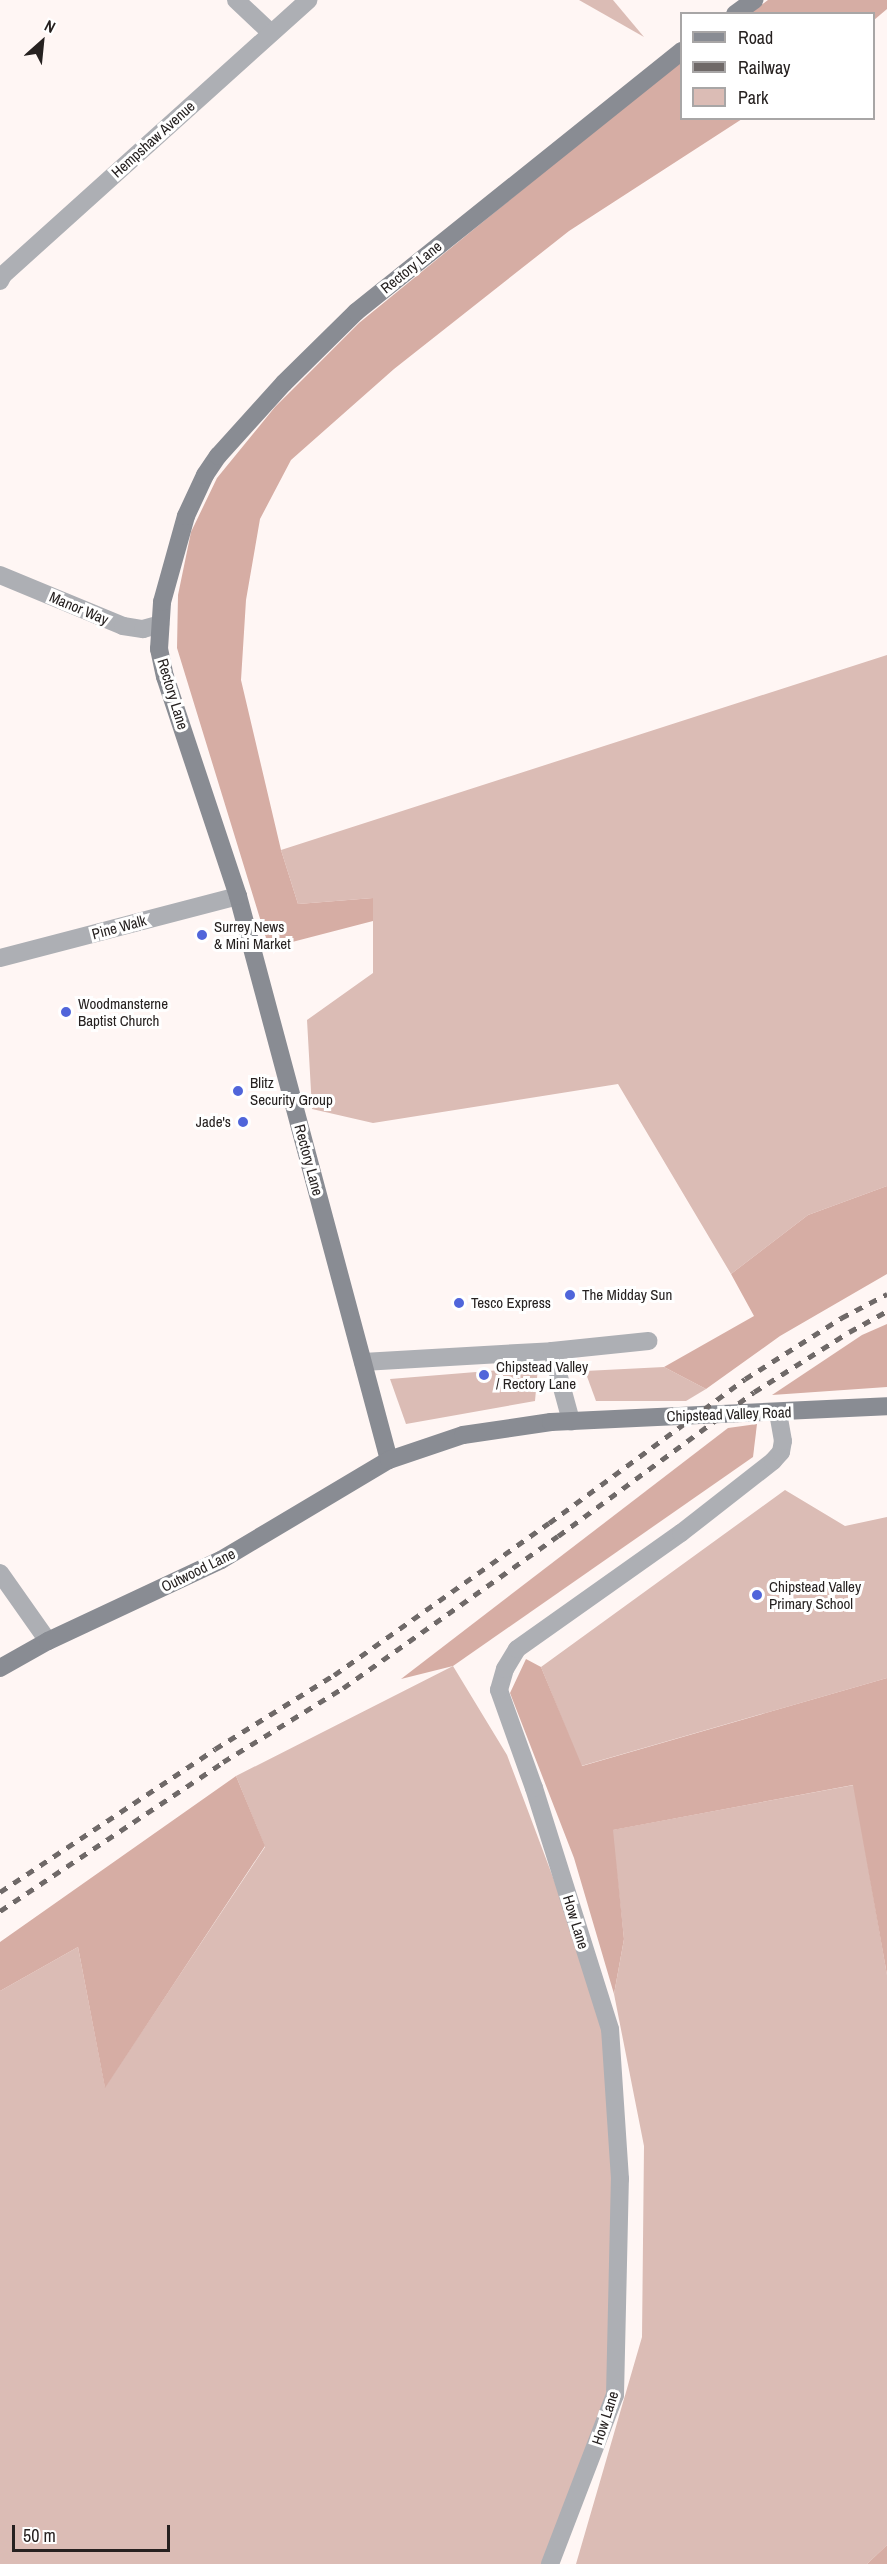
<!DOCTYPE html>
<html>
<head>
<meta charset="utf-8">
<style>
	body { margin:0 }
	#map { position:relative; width:887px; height:2564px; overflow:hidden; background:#fff6f4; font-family:"Archivo Narrow",sans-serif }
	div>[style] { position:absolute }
	.green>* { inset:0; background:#dbbcb5 }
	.forest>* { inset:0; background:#d6ada4 }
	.minor>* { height:18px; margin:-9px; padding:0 9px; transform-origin:9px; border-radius:9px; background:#adafb4 }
	.secondary>* { height:18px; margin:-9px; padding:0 9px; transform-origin:9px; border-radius:9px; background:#898c93 }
	.rail>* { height:4.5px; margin-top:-2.25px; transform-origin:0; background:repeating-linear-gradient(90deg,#6f6968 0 8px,transparent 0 16px) }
	.dots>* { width:16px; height:16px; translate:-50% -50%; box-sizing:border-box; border:3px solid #fff; border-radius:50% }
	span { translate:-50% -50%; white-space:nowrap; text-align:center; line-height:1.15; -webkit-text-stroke:6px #fff; paint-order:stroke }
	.street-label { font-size:15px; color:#262120 }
	.poi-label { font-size:15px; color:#262120 }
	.left { translate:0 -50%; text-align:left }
	.right { translate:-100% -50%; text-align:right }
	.legend { position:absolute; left:680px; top:12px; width:195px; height:108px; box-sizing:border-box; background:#fff; border:2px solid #a8a6a6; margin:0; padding:8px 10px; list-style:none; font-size:18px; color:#262120 }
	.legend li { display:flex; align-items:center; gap:12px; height:30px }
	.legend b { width:30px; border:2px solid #a8a6a6 }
	.north { position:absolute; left:12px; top:12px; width:60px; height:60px; -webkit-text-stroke:4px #fff; paint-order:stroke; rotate:27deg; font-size:16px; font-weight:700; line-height:24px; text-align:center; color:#262120 }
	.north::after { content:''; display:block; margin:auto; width:21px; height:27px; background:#262120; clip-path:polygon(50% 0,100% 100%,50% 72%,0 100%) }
	.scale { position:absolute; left:12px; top:2525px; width:158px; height:27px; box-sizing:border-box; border:3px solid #262120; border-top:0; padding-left:8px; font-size:18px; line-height:21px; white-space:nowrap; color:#262120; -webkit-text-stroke:4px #fff; paint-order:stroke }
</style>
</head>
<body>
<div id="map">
	<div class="green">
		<div style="clip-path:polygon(579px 0,613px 0,644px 37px)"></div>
		<div style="clip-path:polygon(887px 655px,887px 1186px,808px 1215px,731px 1274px,618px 1084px,373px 1123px,312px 1109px,307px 1020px,373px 973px,373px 898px,298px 904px,281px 850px)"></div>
		<div style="clip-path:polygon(538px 1367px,535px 1401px,406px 1424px,390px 1379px)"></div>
		<div style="clip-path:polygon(664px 1367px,706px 1389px,686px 1401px,596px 1401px,585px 1371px)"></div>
		<div style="clip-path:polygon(785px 1490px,845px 1526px,887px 1517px,887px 1678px,581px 1766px,541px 1667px)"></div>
		<div style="clip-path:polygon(453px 1666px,507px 1755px,610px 2029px,615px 2395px,550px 2564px,0 2564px,0 1991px,78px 1947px,105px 2087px,265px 1847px,236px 1776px)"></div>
		<div style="clip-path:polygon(854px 1785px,887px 1975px,887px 2545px,867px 2564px,576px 2564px,642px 2337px,644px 2146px,614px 1994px,624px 1939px,612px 1830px)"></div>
	</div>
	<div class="forest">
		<div style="clip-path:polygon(768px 0,887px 0,887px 9px,874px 20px,874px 14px,749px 14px)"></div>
		<div style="clip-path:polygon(681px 60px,682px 118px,742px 119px,569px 231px,394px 369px,291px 460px,260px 519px,246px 600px,241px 680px,281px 850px,298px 904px,373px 898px,373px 921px,269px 948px,177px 648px,178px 595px,191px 532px,217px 478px,275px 407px,359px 323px)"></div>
		<div style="clip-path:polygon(887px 1186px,887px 1274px,780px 1336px,706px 1389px,664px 1367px,754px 1316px,731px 1274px,808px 1215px)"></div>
		<div style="clip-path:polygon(887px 1324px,887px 1387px,772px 1395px,862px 1335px)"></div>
		<div style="clip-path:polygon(757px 1424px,753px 1457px,453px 1666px,401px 1679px,728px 1428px)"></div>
		<div style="clip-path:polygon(526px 1659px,541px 1667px,582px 1766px,887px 1678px,887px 1975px,853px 1785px,613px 1830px,624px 1939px,614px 1994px,574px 1858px,510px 1693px)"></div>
		<div style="clip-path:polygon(236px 1776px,265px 1846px,105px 2088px,78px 1947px,0 1991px,0 1942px)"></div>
		<div style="clip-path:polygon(887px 2545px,887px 2564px,867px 2564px)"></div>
	</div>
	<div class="minor">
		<div style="left:236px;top:0;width:48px;rotate:43.3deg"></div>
		<div style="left:0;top:281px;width:7px;rotate:-63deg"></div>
		<div style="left:3px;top:275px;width:411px;rotate:-42deg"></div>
		<div style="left:0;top:575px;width:133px;rotate:22.5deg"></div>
		<div style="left:123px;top:626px;width:20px;rotate:9deg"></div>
		<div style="left:143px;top:629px;width:18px;rotate:-16deg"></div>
		<div style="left:0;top:958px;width:246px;rotate:-14.6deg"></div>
		<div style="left:552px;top:1351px;width:73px;rotate:74.8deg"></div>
		<div style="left:363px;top:1362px;width:189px;rotate:-3.3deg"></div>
		<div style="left:552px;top:1351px;width:97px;rotate:-5.9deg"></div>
		<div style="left:0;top:1573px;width:83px;rotate:54.8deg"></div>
		<div style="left:550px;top:2564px;width:181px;rotate:-69deg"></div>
		<div style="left:615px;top:2395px;width:216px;rotate:-88.7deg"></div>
		<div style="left:620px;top:2179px;width:150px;rotate:-93.8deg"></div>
		<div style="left:610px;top:2029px;width:253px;rotate:-107.5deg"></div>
		<div style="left:534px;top:1788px;width:104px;rotate:-109.7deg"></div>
		<div style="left:499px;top:1690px;width:22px;rotate:-74deg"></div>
		<div style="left:505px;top:1669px;width:23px;rotate:-59deg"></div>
		<div style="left:517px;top:1649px;width:201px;rotate:-35.3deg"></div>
		<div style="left:681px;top:1533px;width:117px;rotate:-38deg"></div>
		<div style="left:773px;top:1461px;width:12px;rotate:-48deg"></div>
		<div style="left:781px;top:1452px;width:11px;rotate:-80deg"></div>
		<div style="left:783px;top:1441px;width:29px;rotate:-100deg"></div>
	</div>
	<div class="secondary">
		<div style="left:735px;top:14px;width:24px;rotate:-36deg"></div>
		<div style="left:389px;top:1460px;width:584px;rotate:-104.99deg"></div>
		<div style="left:238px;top:896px;width:231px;rotate:-108.4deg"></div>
		<div style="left:165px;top:677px;width:29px;rotate:-102deg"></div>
		<div style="left:159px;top:649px;width:47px;rotate:-86.3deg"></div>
		<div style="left:162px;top:602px;width:89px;rotate:-74.4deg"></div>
		<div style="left:186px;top:516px;width:45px;rotate:-65.1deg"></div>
		<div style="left:205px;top:475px;width:23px;rotate:-56deg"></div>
		<div style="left:218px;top:456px;width:98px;rotate:-47.9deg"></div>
		<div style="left:284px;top:383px;width:101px;rotate:-44.6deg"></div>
		<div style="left:356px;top:312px;width:418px;rotate:-38.7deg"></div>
		<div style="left:0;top:1668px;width:55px;rotate:-29.4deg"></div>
		<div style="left:48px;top:1641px;width:191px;rotate:-25.1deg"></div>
		<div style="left:221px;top:1560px;width:196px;rotate:-30.8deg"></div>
		<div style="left:389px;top:1460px;width:78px;rotate:-18.7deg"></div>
		<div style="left:463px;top:1435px;width:89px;rotate:-8.4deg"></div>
		<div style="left:551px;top:1422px;width:336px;rotate:-2.7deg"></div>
	</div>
	<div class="rail">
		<div style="left:0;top:1892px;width:258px;rotate:-33.6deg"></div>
		<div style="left:215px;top:1749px;width:140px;rotate:-31.9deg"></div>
		<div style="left:334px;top:1675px;width:263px;rotate:-35.3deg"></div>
		<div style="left:549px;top:1523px;width:243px;rotate:-36.3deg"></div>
		<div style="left:745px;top:1379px;width:114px;rotate:-32.4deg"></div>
		<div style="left:841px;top:1318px;width:52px;rotate:-27.6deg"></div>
		<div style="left:0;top:1911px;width:268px;rotate:-33.7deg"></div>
		<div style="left:223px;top:1762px;width:141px;rotate:-31.7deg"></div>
		<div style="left:343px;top:1688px;width:263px;rotate:-35.3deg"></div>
		<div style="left:558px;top:1536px;width:243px;rotate:-36.3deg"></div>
		<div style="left:754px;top:1392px;width:112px;rotate:-32.3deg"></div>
		<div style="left:849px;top:1332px;width:43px;rotate:-28.9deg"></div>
	</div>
	<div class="dots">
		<div style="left:202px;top:935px;background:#5065da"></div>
		<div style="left:66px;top:1012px;background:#5065da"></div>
		<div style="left:238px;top:1091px;background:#5065da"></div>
		<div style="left:243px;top:1122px;background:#5065da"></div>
		<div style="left:570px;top:1295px;background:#5065da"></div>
		<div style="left:459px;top:1303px;background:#5065da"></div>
		<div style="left:484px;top:1375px;background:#5065da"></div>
		<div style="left:757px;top:1595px;background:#5065da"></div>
	</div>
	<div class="street-label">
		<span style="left:153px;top:139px;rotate:-42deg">Hempshaw Avenue</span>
		<span style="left:411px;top:267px;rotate:-39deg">Rectory Lane</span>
		<span style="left:79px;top:608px;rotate:23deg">Manor Way</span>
		<span style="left:173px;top:694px;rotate:73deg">Rectory Lane</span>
		<span style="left:119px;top:927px;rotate:-15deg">Pine Walk</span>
		<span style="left:309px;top:1160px;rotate:75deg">Rectory Lane</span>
		<span style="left:729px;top:1414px;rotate:-2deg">Chipstead Valley Road</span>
		<span style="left:198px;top:1570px;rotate:-26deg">Outwood Lane</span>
		<span style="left:576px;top:1922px;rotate:73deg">How Lane</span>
		<span style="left:605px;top:2418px;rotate:-72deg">How Lane</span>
	</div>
	<div class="poi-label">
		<span class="left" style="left:214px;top:935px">Surrey News<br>&amp; Mini Market</span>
		<span class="left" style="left:78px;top:1012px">Woodmansterne<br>Baptist Church</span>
		<span class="left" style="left:250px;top:1091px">Blitz<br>Security Group</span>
		<span class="right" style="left:231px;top:1122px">Jade's</span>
		<span class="left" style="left:582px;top:1295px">The Midday Sun</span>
		<span class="left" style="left:471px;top:1303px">Tesco Express</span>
		<span class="left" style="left:496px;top:1375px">Chipstead Valley<br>/ Rectory Lane</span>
		<span class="left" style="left:769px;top:1595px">Chipstead Valley<br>Primary School</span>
	</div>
	<ul class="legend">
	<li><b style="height:8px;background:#898c93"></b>Road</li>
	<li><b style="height:8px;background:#6f6968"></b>Railway</li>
	<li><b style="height:16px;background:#dbbcb5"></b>Park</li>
	</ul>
	<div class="north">N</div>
	<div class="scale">50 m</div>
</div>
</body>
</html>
